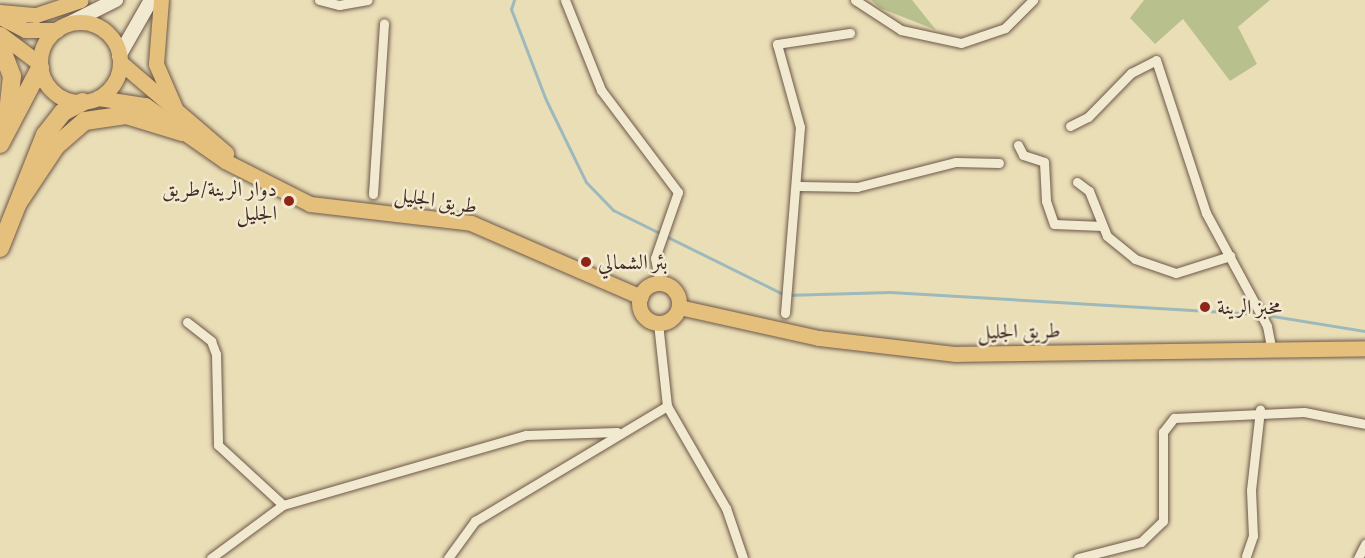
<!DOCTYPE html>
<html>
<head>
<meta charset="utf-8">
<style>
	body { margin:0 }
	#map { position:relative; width:1365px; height:558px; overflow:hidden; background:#eadeb7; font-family:Alegreya,Amiri,serif }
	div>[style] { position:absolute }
	.green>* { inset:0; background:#b8c18d }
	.stream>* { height:3px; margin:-1.5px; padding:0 1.5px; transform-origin:1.5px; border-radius:1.5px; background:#9eb9bb }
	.roads { filter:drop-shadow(0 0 2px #6d5849) drop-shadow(0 0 2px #6d5849) }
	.street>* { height:9px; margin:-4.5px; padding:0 4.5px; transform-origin:4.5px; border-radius:4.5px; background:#f1ead0 }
	.secondary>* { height:14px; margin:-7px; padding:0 7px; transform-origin:7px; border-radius:7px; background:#f1ead0 }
	.primary>* { height:15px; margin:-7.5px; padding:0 7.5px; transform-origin:7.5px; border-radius:7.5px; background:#e5bf7c }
	.primary>.ring { margin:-7.5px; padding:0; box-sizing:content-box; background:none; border:15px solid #e5bf7c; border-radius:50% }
	.highway>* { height:18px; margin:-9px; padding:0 9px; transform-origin:9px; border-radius:9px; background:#e5bf7c }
	.dots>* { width:16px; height:16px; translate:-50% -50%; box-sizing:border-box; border:3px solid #f1ead0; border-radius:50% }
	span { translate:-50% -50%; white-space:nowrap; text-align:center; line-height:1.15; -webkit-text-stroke:5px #f1ead0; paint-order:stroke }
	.poi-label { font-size:21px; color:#432c24 }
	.right { translate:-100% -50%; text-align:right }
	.left { translate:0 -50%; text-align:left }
	.street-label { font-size:21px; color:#432c24 }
</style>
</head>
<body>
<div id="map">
	<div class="green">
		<div style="clip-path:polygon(871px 0,912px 0,936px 30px,880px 8px)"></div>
		<div style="clip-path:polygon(1144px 0,1270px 0,1238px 27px,1257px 64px,1230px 81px,1183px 19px,1155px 44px,1130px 18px)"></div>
	</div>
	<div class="stream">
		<div style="left:514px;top:0;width:9px;rotate:108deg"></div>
		<div style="left:511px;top:9px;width:97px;rotate:69deg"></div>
		<div style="left:546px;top:100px;width:91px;rotate:64deg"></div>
		<div style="left:586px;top:182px;width:39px;rotate:46deg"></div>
		<div style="left:613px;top:210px;width:192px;rotate:26.3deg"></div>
		<div style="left:785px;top:295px;width:105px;rotate:-1.6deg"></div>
		<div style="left:890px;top:292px;width:357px;rotate:3.4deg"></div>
		<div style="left:1266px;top:315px;width:100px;rotate:9.2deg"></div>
	</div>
	<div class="roads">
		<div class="street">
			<div style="left:319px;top:0;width:21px;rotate:14deg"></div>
			<div style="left:339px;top:5px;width:29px;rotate:-10deg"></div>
			<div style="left:565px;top:0;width:97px;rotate:68.2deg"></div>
			<div style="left:601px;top:90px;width:128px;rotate:53deg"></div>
			<div style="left:678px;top:192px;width:70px;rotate:109.2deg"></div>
			<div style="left:655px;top:258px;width:26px;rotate:79deg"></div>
			<div style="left:855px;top:0;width:55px;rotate:33.1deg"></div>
			<div style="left:901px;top:30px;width:61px;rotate:12.2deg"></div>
			<div style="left:961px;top:43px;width:46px;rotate:-18.8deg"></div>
			<div style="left:1005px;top:28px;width:40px;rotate:-45deg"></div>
			<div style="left:1070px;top:126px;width:20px;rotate:-27deg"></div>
			<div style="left:1088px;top:117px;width:62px;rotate:-45.7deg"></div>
			<div style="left:1131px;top:73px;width:28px;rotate:-27deg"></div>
			<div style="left:1156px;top:60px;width:161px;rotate:71.9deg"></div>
			<div style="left:1206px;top:213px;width:128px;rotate:61.6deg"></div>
			<div style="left:1267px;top:326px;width:20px;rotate:79deg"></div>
			<div style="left:1018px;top:145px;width:11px;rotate:63deg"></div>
			<div style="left:1023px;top:155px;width:22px;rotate:18deg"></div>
			<div style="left:1044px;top:162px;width:39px;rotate:87deg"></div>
			<div style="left:1046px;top:201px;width:24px;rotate:71deg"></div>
			<div style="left:1054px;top:224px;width:48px;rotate:2.4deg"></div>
			<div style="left:1077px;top:182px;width:15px;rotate:37deg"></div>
			<div style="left:1089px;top:191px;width:48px;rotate:68.2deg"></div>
			<div style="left:1107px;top:236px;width:36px;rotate:39deg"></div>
			<div style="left:1135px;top:259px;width:43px;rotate:18.9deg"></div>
			<div style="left:1176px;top:273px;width:57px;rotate:-17.5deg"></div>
			<div style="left:800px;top:186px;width:57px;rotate:1deg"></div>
			<div style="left:857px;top:187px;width:102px;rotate:-14.2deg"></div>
			<div style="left:956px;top:162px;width:43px;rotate:1.3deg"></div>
			<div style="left:373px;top:194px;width:171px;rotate:-86.3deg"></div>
			<div style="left:785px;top:313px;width:187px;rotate:-85.4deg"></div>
			<div style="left:800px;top:127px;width:86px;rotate:-105.5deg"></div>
			<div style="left:777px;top:44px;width:74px;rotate:-8.6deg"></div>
			<div style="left:187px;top:322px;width:31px;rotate:38deg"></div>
			<div style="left:211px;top:341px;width:14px;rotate:69deg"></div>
			<div style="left:216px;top:354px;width:91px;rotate:88.7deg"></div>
			<div style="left:218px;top:445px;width:88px;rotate:42.7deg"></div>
			<div style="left:658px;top:323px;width:83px;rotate:83.8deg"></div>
			<div style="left:667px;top:406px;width:118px;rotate:60deg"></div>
			<div style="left:726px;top:508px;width:53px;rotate:71.2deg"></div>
			<div style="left:1246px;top:556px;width:21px;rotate:-71deg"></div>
			<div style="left:1253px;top:536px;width:46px;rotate:-92.5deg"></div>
			<div style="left:1251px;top:490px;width:81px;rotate:-83.6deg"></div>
			<div style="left:211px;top:558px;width:89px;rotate:-36.4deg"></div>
			<div style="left:283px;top:505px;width:253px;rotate:-16.1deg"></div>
			<div style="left:526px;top:435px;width:91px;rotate:-1.9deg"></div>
			<div style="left:448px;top:558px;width:46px;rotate:-53.9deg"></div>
			<div style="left:475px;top:521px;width:224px;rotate:-30.9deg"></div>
			<div style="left:1078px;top:558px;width:65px;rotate:-14.3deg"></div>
			<div style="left:1141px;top:542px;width:30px;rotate:-44deg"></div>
			<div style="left:1163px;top:521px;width:89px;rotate:-90deg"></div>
			<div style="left:1163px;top:432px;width:18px;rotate:-52deg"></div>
			<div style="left:1174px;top:418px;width:130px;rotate:-2.6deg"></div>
			<div style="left:1304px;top:412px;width:62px;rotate:11.1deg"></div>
			<div style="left:1358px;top:558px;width:16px;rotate:-63deg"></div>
		</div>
		<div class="secondary">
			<div style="left:68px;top:24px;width:54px;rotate:-26.6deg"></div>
			<div style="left:119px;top:56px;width:64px;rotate:-60.3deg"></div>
		</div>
		<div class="primary">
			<div style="left:161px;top:0;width:64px;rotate:94.5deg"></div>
			<div style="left:156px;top:64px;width:48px;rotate:66.6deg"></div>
			<div style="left:0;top:12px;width:36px;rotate:5deg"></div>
			<div style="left:36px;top:15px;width:47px;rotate:-18.4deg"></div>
			<div style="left:0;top:17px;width:28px;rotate:27deg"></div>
			<div style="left:25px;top:30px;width:32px"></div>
			<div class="ring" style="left:40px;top:22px;width:65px;height:65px"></div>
			<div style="left:0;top:34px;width:50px;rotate:36.9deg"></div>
			<div style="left:120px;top:62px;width:140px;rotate:40.6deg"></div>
			<div style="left:98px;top:98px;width:48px;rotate:8.5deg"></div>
			<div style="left:145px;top:105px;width:98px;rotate:35deg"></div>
			<div style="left:225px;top:161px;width:95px;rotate:26.8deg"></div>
			<div style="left:310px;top:204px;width:162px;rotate:6.7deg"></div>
			<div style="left:471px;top:223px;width:185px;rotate:23.5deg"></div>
			<div class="ring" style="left:639px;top:283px;width:25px;height:25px"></div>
			<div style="left:679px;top:307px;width:143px;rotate:12.5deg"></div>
			<div style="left:819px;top:338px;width:138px;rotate:6.7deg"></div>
			<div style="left:956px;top:354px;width:409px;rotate:-0.8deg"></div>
		</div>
		<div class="highway">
			<div style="left:0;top:45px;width:33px;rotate:69deg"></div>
			<div style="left:12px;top:76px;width:55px;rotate:96.2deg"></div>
			<div style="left:0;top:144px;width:86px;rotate:-62.2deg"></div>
			<div style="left:18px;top:203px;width:69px;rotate:-56.3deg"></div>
			<div style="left:56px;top:146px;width:38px;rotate:-41deg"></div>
			<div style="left:85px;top:121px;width:41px;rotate:-8.3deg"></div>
			<div style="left:126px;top:115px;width:59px;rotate:16.9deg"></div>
			<div style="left:0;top:248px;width:122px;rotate:-68.3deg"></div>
			<div style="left:45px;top:135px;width:29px;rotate:-52deg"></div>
			<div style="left:63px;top:112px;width:22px;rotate:-27deg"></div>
		</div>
	</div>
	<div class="dots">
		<div style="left:289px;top:201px;background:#8f2418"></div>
		<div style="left:586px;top:262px;background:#8f2418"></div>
		<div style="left:1205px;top:307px;background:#8f2418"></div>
	</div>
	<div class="poi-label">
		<span class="right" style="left:277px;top:201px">دوار الرينة/طريق<br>الجليل</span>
		<span class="left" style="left:598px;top:262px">بئر الشمالي</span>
		<span class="left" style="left:1217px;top:307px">مخبز الرينة</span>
	</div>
	<div class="street-label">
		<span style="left:436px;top:200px;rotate:9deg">طريق الجليل</span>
		<span style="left:1019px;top:331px;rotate:-1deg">طريق الجليل</span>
	</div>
</div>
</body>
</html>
